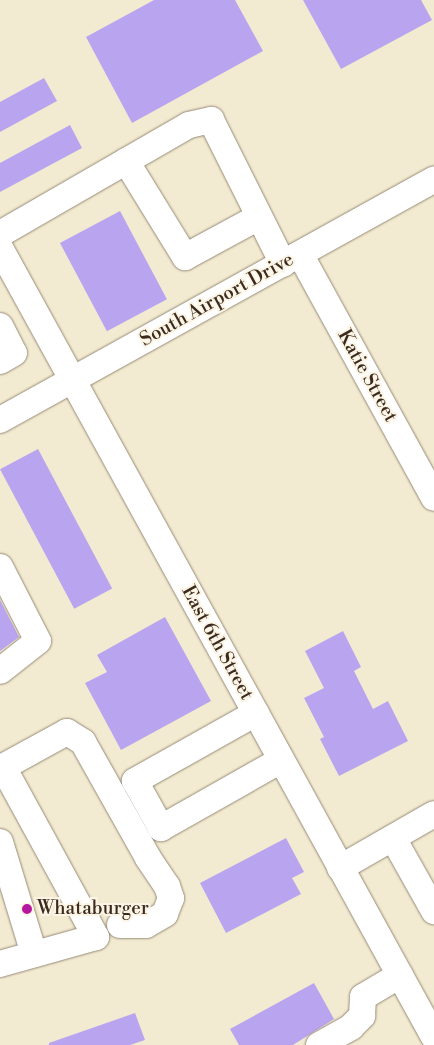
<!DOCTYPE html>
<html>
<head>
<meta charset="utf-8">
<style>
	body { margin:0 }
	#map { position:relative; width:434px; height:1045px; overflow:hidden; background:#f3ebd1; font-family:"Libre Bodoni",serif }
	div>[style] { position:absolute }
	.building>* { inset:0; background:#b9a4f0; transform-origin:0 0 }
	.roads { filter:drop-shadow(0 0 1px #978a78) drop-shadow(0 0 1px #978a78) }
	.minor>* { height:26px; margin:-13px; padding:0 13px; transform-origin:13px; border-radius:13px; background:#fff }
	.dots>* { width:14px; height:14px; translate:-50% -50%; box-sizing:border-box; border:2px solid #fcf5e5; border-radius:50% }
	span { translate:-50% -50%; white-space:nowrap; text-align:center; line-height:1.15; -webkit-text-stroke:4px #fcf5e5; paint-order:stroke }
	.street-label { font-size:19px; color:#3b2a1e }
	.poi-label { font-size:19px; color:#3b2a1e }
	.left { translate:0 -50%; text-align:left }
</style>
</head>
<body>
<div id="map">
	<div class="building">
		<div style="clip-path:polygon(154px 0,235px 0,263px 51px,132px 123px,86px 37px)"></div>
		<div style="clip-path:polygon(303px 0,421px 0,432px 20px,341px 69px)"></div>
		<div style="clip-path:polygon(44px 78px,57px 101px,0 132px,0 102px)"></div>
		<div style="clip-path:polygon(70px 125px,82px 148px,0 192px,0 163px)"></div>
		<div style="left:120px;top:211px;width:100px;height:68px;rotate:62deg"></div>
		<div style="left:38px;top:449px;width:158px;height:43px;rotate:62deg"></div>
		<div style="clip-path:polygon(0 600px,19px 637px,0 651px)"></div>
		<div style="clip-path:polygon(165px 617px,211px 701px,121px 750px,85px 683px,107px 672px,97px 655px)"></div>
		<div style="clip-path:polygon(343px 631px,361px 667px,354px 671px,373px 709px,388px 701px,408px 741px,339px 776px,320px 739px,324px 737px,304px 698px,324px 688px,305px 651px)"></div>
		<div style="clip-path:polygon(286px 838px,304px 872px,292px 878px,301px 894px,226px 933px,200px 883px)"></div>
		<div style="clip-path:polygon(314px 983px,334px 1019px,293px 1045px,239px 1045px,230px 1029px)"></div>
		<div style="clip-path:polygon(135px 1013px,145px 1040px,130px 1045px,49px 1045px,49px 1043px)"></div>
	</div>
	<div class="roads">
		<div class="minor">
			<div style="left:126px;top:161px;width:113px;rotate:58.4deg"></div>
			<div style="left:185px;top:257px;width:84px;rotate:-28.4deg"></div>
			<div style="left:0;top:234px;width:218px;rotate:-30deg"></div>
			<div style="left:189px;top:125px;width:23px;rotate:-13deg"></div>
			<div style="left:211px;top:120px;width:161px;rotate:63.4deg"></div>
			<div style="left:0;top:248px;width:900px;rotate:61.19deg"></div>
			<div style="left:300px;top:254px;width:278px;rotate:61.2deg"></div>
			<div style="left:0;top:326px;width:30px;rotate:63deg"></div>
			<div style="left:14px;top:353px;width:16px;rotate:150deg"></div>
			<div style="left:0;top:420px;width:496px;rotate:-29deg"></div>
			<div style="left:0;top:567px;width:83px;rotate:62.8deg"></div>
			<div style="left:38px;top:641px;width:48px;rotate:141.7deg"></div>
			<div style="left:256px;top:713px;width:139px;rotate:150.7deg"></div>
			<div style="left:135px;top:781px;width:54px;rotate:61deg"></div>
			<div style="left:161px;top:828px;width:138px;rotate:-29.5deg"></div>
			<div style="left:3px;top:767px;width:73px;rotate:-28.7deg"></div>
			<div style="left:67px;top:732px;width:19px;rotate:32deg"></div>
			<div style="left:83px;top:742px;width:133px;rotate:60.7deg"></div>
			<div style="left:148px;top:858px;width:34px;rotate:56deg"></div>
			<div style="left:167px;top:886px;width:13px;rotate:72deg"></div>
			<div style="left:171px;top:898px;width:17px;rotate:111deg"></div>
			<div style="left:165px;top:914px;width:22px;rotate:150deg"></div>
			<div style="left:146px;top:925px;width:26px;rotate:180deg"></div>
			<div style="left:0;top:768px;width:3px;rotate:-18deg"></div>
			<div style="left:3px;top:767px;width:194px;rotate:61.3deg"></div>
			<div style="left:96px;top:937px;width:100px;rotate:164.3deg"></div>
			<div style="left:393px;top:838px;width:84px;rotate:60.7deg"></div>
			<div style="left:0;top:842px;width:117px;rotate:73.1deg"></div>
			<div style="left:340px;top:868px;width:108px;rotate:-29.9deg"></div>
			<div style="left:319px;top:1045px;width:37px;rotate:-29deg"></div>
			<div style="left:351px;top:1027px;width:16px;rotate:-45deg"></div>
			<div style="left:362px;top:1016px;width:19px;rotate:-87deg"></div>
			<div style="left:363px;top:997px;width:43px;rotate:-30.7deg"></div>
		</div>
	</div>
	<div class="dots">
		<div style="left:27px;top:909px;background:#b5179e"></div>
	</div>
	<div class="street-label">
		<span style="left:217px;top:300px;rotate:-29deg">South Airport Drive</span>
		<span style="left:367px;top:376px;rotate:61deg">Katie Street</span>
		<span style="left:217px;top:643px;rotate:61deg">East 6th Street</span>
	</div>
	<div class="poi-label">
		<span class="left" style="left:37px;top:909px">Whataburger</span>
	</div>
</div>
</body>
</html>
